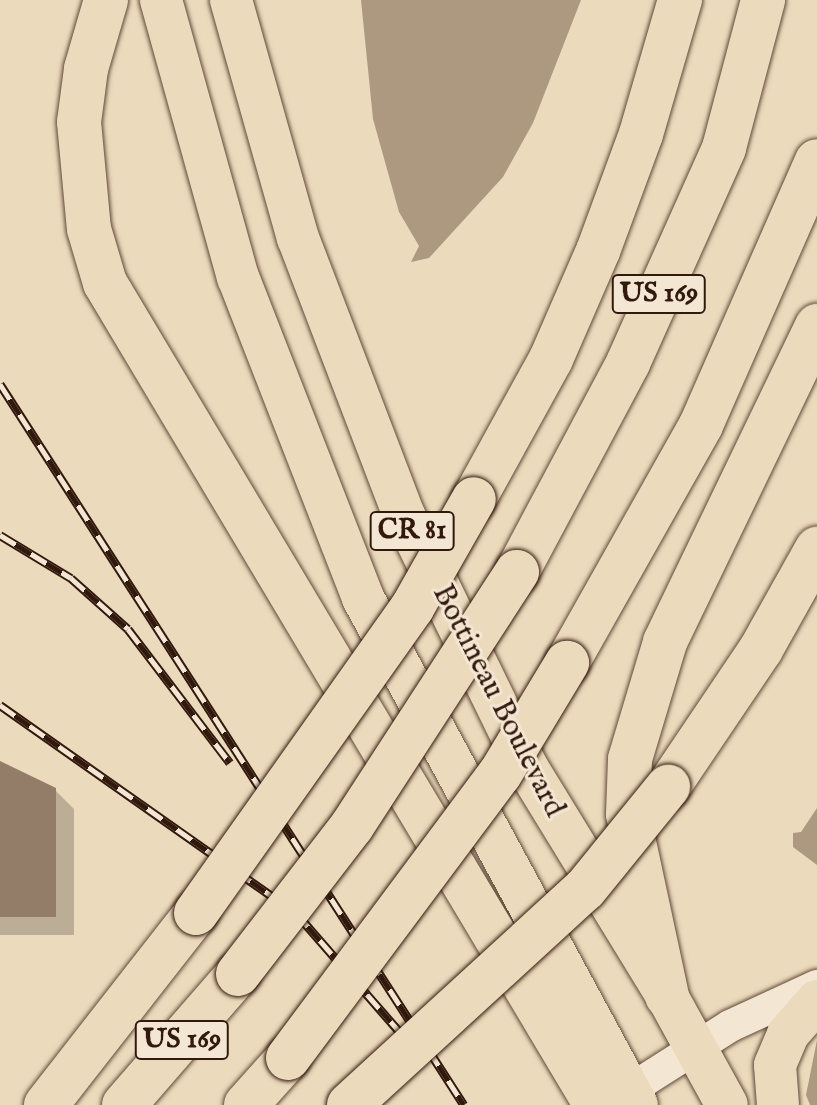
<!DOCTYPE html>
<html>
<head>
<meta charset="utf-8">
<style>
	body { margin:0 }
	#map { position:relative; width:817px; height:1105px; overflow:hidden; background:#ecdabc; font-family:"IM FELL English",serif }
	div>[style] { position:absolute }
	.water>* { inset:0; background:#ad9880 }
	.shadow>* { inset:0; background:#0003 }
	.building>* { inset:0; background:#937d68 }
	.roads { filter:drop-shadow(0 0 2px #604939) drop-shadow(0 0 2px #604939) }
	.tertiary>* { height:32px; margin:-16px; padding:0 16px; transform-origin:16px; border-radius:16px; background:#f3e7d3 }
	.trunk>* { height:42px; margin:-21px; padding:0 21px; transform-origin:21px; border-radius:21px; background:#ecdabc }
	.motorway>* { height:44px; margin:-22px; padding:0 22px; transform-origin:22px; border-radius:22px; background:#ecdabc }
	.rail>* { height:9px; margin-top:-4.5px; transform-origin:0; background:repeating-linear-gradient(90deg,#f3e7d3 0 18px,#32190d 0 36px); box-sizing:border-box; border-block:2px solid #32190d }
	.bridges { filter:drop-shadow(0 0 2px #32190d) drop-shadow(0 0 2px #32190d) }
	.motorway-bridge>* { height:44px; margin:-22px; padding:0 22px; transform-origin:22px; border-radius:22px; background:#ecdabc }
	span { translate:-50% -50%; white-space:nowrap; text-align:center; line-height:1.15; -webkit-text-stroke:6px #f3e7d3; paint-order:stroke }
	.shield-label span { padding:2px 6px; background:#f3e7d3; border:2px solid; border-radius:6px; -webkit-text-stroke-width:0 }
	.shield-label { font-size:28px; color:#32190d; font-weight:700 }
	.street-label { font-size:30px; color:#32190d }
</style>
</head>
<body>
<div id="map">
	<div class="water">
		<div style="clip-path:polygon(361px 0,581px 0,533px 123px,503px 177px,429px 258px,411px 262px,419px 246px,399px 212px,373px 119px)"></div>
		<div style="clip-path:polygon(817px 808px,817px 865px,793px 847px,793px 833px,801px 832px)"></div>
		<div style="clip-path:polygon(817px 1040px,817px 1105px,810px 1105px,806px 1095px)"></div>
	</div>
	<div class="shadow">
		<div style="clip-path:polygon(0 763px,55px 790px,74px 809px,74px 935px,0 935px)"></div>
	</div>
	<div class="building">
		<div style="clip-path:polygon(0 761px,56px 788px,56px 917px,0 917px)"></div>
	</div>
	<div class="roads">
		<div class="tertiary">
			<div style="left:628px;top:1091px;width:121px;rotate:-32.5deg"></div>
			<div style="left:730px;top:1026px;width:96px;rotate:-24.7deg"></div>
		</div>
		<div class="trunk">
			<div style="left:161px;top:0;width:288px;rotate:74.5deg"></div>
			<div style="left:238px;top:277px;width:344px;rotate:68.7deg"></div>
			<div style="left:363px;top:598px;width:576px;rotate:61.61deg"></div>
			<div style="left:231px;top:0;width:247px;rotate:74.3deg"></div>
			<div style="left:298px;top:238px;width:297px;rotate:69.1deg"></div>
			<div style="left:404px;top:515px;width:283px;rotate:64deg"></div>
			<div style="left:528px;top:769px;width:266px;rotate:58.5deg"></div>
			<div style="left:667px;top:996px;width:124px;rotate:61.2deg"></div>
			<div style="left:778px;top:1105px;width:40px;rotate:-94.3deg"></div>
			<div style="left:775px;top:1065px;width:34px;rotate:-67deg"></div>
			<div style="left:788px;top:1034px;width:44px;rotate:-48.7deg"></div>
		</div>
		<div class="motorway">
			<div style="left:106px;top:0;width:72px;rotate:106.2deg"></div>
			<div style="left:86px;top:69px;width:53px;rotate:97.5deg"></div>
			<div style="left:79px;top:122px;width:107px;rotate:84.7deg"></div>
			<div style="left:89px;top:229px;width:56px;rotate:73.5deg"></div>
			<div style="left:105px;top:283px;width:957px;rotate:59.15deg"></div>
			<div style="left:474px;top:499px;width:160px;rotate:-61.2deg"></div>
			<div style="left:551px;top:359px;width:118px;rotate:-66.5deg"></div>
			<div style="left:598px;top:251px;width:125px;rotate:-69.8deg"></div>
			<div style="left:641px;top:134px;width:140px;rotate:-73.8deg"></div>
			<div style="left:517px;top:572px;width:237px;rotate:-62deg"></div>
			<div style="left:628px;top:363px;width:235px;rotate:-65.9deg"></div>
			<div style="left:724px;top:148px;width:153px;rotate:-75.2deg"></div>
			<div style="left:567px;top:663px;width:273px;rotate:-60.6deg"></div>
			<div style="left:701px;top:425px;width:288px;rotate:-66.3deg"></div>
			<div style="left:668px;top:787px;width:166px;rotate:-56deg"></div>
			<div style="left:761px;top:649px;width:115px;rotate:-60.8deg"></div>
			<div style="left:667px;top:996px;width:186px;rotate:-102.1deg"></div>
			<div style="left:628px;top:814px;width:55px;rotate:-87.9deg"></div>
			<div style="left:630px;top:759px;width:122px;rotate:-73.3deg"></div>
			<div style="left:665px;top:642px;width:351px;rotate:-64.3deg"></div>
			<div style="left:46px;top:1105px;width:244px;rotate:-52deg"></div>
			<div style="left:124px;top:1105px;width:174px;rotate:-49deg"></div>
			<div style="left:246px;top:1105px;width:63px;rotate:-48.2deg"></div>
		</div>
	</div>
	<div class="rail">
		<div style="left:0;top:384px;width:857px;rotate:57.24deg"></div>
		<div style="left:0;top:535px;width:83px;rotate:31.2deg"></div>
		<div style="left:71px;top:578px;width:76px;rotate:41.8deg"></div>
		<div style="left:128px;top:629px;width:168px;rotate:52.7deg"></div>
		<div style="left:0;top:705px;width:362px;rotate:35.1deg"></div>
		<div style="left:296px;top:913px;width:198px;rotate:48.9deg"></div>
	</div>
	<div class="bridges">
		<div class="motorway-bridge">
			<div style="left:196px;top:913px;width:374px;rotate:-54.7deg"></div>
			<div style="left:412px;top:608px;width:125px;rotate:-60.4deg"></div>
			<div style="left:238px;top:974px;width:187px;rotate:-52.4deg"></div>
			<div style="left:352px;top:826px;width:303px;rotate:-57deg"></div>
			<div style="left:288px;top:1058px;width:354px;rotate:-53.3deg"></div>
			<div style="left:500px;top:774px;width:130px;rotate:-58.9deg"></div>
			<div style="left:349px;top:1105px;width:320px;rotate:-42.5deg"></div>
			<div style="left:585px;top:889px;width:132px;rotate:-50.9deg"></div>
		</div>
	</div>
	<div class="shield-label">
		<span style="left:659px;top:294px">US 169</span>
		<span style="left:412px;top:531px">CR 81</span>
		<span style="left:182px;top:1040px">US 169</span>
	</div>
	<div class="street-label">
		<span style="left:498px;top:701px;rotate:63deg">Bottineau Boulevard</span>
	</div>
</div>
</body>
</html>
